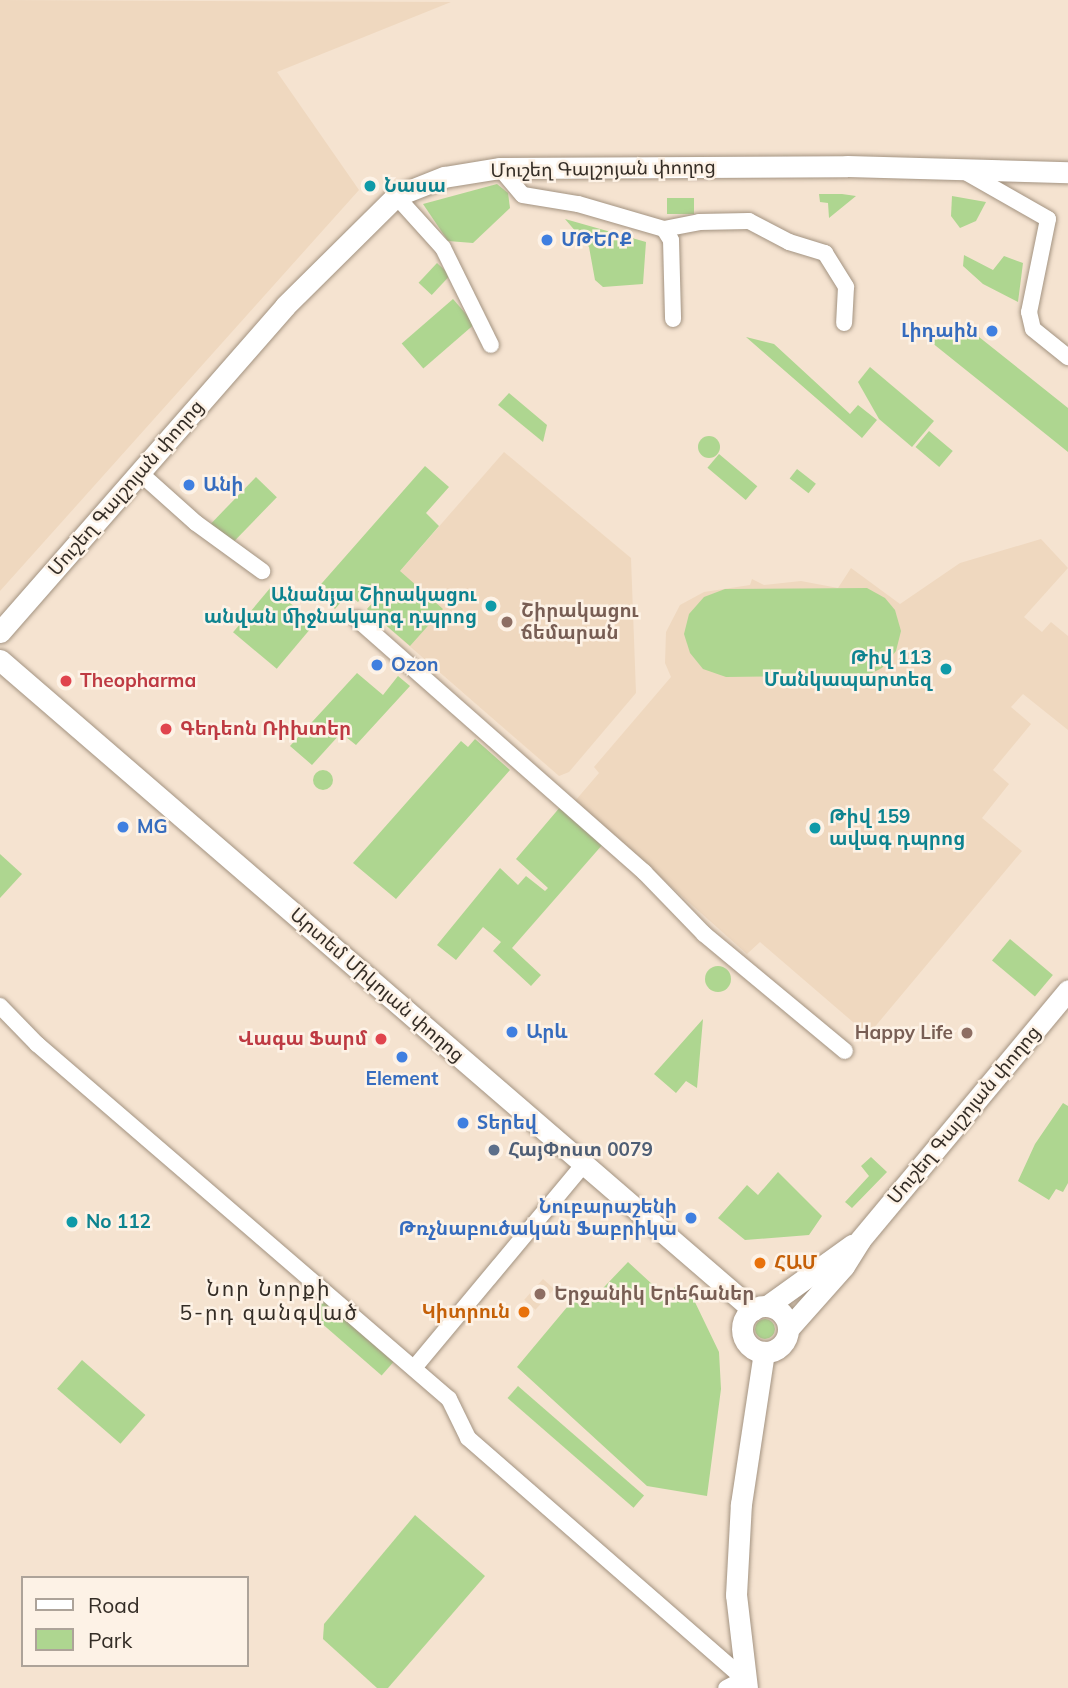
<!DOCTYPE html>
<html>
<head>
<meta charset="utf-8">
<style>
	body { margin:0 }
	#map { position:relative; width:1068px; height:1688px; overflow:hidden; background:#f5e3d0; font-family:Mulish,"Noto Sans Armenian",sans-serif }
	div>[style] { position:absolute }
	.built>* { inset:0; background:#efd8bf; transform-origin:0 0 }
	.green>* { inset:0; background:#aed690; transform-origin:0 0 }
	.round { border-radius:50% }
	.roads { filter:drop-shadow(0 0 2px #a39381) drop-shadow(0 0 2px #a39381) }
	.street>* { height:16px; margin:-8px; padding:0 8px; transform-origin:8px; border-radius:8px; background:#fff }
	.secondary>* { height:21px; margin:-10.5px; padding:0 10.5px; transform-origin:10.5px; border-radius:10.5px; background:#fff }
	.secondary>.ring { margin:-10.5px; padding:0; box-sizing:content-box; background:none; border:21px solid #fff; border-radius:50% }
	.dots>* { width:19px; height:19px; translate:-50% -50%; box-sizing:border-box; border:4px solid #fdf2e6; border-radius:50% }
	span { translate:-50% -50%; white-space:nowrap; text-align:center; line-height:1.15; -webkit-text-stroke:5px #fdf2e6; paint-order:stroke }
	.street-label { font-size:19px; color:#342d26 }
	.culture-label { font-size:19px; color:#0d838f; font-weight:700 }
	.left { translate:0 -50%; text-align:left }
	.right { translate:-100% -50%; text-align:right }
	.shop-label { font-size:19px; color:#366cbe; font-weight:700 }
	.education-label { font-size:19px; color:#785e54; font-weight:700 }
	.health-label { font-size:19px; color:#be3a42; font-weight:700 }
	.service-label { font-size:19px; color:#4e5e75; font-weight:700 }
	.food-label { font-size:19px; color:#c56008; font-weight:700 }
	.neighbourhood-label { font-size:21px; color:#342d26; letter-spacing:2px }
	.legend { position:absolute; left:21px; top:1576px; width:228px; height:91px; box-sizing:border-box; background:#fdf2e6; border:2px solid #ada399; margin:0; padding:9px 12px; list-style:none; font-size:21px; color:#342d26 }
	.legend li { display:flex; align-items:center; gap:14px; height:35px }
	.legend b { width:35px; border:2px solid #ada399 }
</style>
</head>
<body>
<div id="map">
	<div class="built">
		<div style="clip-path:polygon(0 0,451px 2px,277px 72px,359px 190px,0 591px)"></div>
		<div style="clip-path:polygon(504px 452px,631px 558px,636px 693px,569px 772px,559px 776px,367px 609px)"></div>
		<div style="clip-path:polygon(1041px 539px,1068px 568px,1024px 617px,1042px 632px,1051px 622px,1068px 636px,1068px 730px,1023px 694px,1011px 707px,1031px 724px,993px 770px,1009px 784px,982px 818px,1022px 851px,868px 1035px,760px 942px,747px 954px,575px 801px,599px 773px,594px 767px,671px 677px,665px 663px,666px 632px,680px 605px,704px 592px,750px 585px,752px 579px,764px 585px,801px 581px,838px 588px,851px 568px,900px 604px,960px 563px)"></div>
		<div style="left:543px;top:1279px;width:15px;height:28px;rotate:42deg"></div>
	</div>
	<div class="green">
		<div style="clip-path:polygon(497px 184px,508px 193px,510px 208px,473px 243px,448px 241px,423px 204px)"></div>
		<div style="clip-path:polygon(819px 194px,842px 194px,856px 196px,829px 218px,828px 203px,820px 202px)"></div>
		<div style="clip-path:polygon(952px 196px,986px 202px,976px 221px,960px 228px,951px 216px)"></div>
		<div style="left:667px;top:198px;width:27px;height:16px"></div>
		<div style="clip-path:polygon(565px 219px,646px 242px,643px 284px,603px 287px,595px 280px,589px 247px)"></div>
		<div style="clip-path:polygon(964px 255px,993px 270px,1004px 256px,1023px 263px,1018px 302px,983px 284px,963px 266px)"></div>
		<div style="left:437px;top:263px;width:18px;height:27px;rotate:43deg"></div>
		<div style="left:453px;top:299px;width:33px;height:68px;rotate:49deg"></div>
		<div style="clip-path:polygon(925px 329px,946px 330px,959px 340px,969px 329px,1068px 408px,1068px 452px,921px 334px)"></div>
		<div style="clip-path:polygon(746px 337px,774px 344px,850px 414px,858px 405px,877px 420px,862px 438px)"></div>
		<div style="clip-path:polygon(870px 367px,934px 421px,912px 447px,879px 419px,858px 382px)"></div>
		<div style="clip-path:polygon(509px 393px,547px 425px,543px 442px,498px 405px)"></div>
		<div style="left:929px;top:431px;width:31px;height:21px;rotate:40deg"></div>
		<div class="round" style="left:698px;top:436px;width:22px;height:22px"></div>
		<div style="left:719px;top:454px;width:50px;height:18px;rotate:40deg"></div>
		<div style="clip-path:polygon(425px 466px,449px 487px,426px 513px,439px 526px,400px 571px,443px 609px,410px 646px,367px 609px,376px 599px,367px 591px,358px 602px,348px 594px,335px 609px,315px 591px)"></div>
		<div style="left:797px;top:469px;width:24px;height:12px;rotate:38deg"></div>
		<div style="left:256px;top:477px;width:29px;height:67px;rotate:44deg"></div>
		<div style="left:271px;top:587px;width:57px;height:59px;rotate:40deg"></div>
		<div style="clip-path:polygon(867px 588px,885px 598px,895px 610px,901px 631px,896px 651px,882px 668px,868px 675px,726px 677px,703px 669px,690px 653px,684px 634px,689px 614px,704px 597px,725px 589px)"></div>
		<div style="clip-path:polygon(357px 673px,383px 695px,398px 676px,410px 686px,356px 745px,341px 733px,312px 765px,290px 746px)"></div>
		<div style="clip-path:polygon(475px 739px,510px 770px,396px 899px,353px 863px,461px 741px,468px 747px)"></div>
		<div class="round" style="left:313px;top:770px;width:20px;height:20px"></div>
		<div style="clip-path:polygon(561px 806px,603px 844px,512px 948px,541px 975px,531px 986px,493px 951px,501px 942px,483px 927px,456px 960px,437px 945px,500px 868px,518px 885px,526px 876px,545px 891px,548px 888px,516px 859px)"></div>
		<div style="clip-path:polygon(0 854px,22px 874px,0 898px)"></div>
		<div style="left:1010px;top:939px;width:56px;height:28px;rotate:40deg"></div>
		<div class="round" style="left:705px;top:966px;width:26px;height:26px"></div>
		<div style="clip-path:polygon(703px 1019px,697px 1088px,686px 1081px,676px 1093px,654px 1074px)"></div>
		<div style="clip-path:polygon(1063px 1103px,1068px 1106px,1068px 1183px,1063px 1192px,1056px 1189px,1049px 1200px,1018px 1181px,1035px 1144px)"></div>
		<div style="clip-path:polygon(871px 1157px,887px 1172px,852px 1208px,845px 1202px,869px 1176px,861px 1166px)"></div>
		<div style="clip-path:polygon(778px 1172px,822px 1216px,809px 1235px,745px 1240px,718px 1218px,747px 1185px,758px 1195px)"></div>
		<div style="clip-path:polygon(628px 1262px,665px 1296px,678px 1284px,693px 1298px,719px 1352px,721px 1389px,707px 1496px,647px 1486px,517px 1367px,573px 1300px,584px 1308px)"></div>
		<div style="left:321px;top:1299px;width:96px;height:18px;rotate:41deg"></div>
		<div class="round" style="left:755px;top:1319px;width:20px;height:20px"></div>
		<div style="left:82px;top:1360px;width:84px;height:38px;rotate:41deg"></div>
		<div style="left:518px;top:1386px;width:167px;height:16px;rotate:41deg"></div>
		<div style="clip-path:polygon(415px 1515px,485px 1576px,388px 1688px,377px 1688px,323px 1639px,324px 1624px)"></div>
	</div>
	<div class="roads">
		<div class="street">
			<div style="left:500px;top:168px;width:35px;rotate:50deg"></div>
			<div style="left:523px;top:195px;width:56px;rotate:9.3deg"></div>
			<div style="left:578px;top:204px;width:90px;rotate:16.2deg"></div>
			<div style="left:664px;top:229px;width:13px;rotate:58deg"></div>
			<div style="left:671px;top:240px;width:79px;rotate:88.5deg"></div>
			<div style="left:962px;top:170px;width:99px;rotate:29.7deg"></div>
			<div style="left:1048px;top:219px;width:95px;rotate:101.5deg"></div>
			<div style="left:1029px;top:312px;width:17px;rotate:77deg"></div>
			<div style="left:1033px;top:329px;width:45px;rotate:38.7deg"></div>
			<div style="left:396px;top:196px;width:70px;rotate:47.9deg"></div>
			<div style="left:443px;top:248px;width:108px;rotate:63.7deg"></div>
			<div style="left:664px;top:229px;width:36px;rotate:-11deg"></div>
			<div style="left:699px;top:222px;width:50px;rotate:-1.1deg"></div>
			<div style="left:749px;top:221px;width:45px;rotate:27.7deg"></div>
			<div style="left:789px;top:242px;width:38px;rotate:17deg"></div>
			<div style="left:825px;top:253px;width:40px;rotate:58deg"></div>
			<div style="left:846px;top:287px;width:36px;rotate:93deg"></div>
			<div style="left:140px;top:473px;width:75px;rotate:41.8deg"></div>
			<div style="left:196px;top:523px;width:82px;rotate:36deg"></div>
			<div style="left:357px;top:619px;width:383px;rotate:41.4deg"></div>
			<div style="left:644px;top:872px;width:86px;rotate:45.9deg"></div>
			<div style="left:704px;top:934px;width:183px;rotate:39.7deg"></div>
			<div style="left:0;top:1006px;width:53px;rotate:45.8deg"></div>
			<div style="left:37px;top:1044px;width:544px;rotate:40.75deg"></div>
			<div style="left:449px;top:1399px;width:43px;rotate:64deg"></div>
			<div style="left:468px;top:1438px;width:366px;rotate:41.1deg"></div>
			<div style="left:744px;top:1679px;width:20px;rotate:153deg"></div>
			<div style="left:414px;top:1368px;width:266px;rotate:-50.2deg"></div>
		</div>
		<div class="secondary">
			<div style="left:0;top:632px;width:433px;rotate:-48.8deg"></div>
			<div style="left:285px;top:306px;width:156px;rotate:-44.7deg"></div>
			<div style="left:396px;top:196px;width:52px;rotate:-21.6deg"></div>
			<div style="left:444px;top:177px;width:57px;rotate:-9.1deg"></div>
			<div style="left:500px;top:168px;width:347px;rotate:-0.3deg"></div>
			<div style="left:847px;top:166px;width:221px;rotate:1.6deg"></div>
			<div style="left:0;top:660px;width:995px;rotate:40.8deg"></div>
			<div style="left:767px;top:1306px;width:105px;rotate:-35.7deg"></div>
			<div class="ring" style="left:742px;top:1306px;width:25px;height:25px"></div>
			<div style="left:788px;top:1329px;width:84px;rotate:-48.4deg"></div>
			<div style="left:844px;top:1266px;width:31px;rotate:-58deg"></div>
			<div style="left:860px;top:1240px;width:325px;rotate:-50.2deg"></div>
			<div style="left:747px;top:1688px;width:94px;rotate:-96.7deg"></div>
			<div style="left:736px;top:1595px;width:91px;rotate:-86.9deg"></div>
			<div style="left:741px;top:1504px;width:154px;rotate:-81.4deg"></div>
		</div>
	</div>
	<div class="dots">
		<div style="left:370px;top:186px;background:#0f9aa8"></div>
		<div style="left:547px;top:240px;background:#3f7fe0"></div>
		<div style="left:992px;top:331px;background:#3f7fe0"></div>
		<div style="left:189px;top:485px;background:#3f7fe0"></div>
		<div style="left:491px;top:606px;background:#0f9aa8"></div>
		<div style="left:507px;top:622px;background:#8d6e63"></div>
		<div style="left:377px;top:665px;background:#3f7fe0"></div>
		<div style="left:946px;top:669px;background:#0f9aa8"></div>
		<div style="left:66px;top:681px;background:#e0444e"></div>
		<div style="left:166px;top:729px;background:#e0444e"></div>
		<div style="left:123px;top:827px;background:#3f7fe0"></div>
		<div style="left:815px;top:828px;background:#0f9aa8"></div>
		<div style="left:512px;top:1032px;background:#3f7fe0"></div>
		<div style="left:967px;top:1033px;background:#8d6e63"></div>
		<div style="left:381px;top:1039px;background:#e0444e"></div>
		<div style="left:402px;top:1057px;background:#3f7fe0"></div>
		<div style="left:463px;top:1123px;background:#3f7fe0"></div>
		<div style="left:494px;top:1150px;background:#5c6f8a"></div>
		<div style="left:691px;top:1218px;background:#3f7fe0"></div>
		<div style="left:72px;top:1222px;background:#0f9aa8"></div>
		<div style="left:760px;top:1263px;background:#e8710a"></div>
		<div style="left:540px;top:1294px;background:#8d6e63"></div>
		<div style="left:524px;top:1312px;background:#e8710a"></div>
	</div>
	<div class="street-label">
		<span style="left:603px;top:169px;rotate:-1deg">Մուշեղ Գալշոյան փողոց</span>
		<span style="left:126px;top:488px;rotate:-49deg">Մուշեղ Գալշոյան փողոց</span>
		<span style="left:377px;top:985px;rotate:41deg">Արտեմ Միկոյան փողոց</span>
		<span style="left:964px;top:1115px;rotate:-50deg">Մուշեղ Գալշոյան փողոց</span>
	</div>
	<div class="culture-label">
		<span class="left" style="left:384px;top:186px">Նասա</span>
		<span class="right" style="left:477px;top:606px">Անանյա Շիրակացու<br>անվան միջնակարգ դպրոց</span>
		<span class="right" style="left:932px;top:669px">Թիվ 113<br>Մանկապարտեզ</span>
		<span class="left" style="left:829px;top:828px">Թիվ 159<br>ավագ դպրոց</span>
		<span class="left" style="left:86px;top:1222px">No 112</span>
	</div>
	<div class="shop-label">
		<span class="left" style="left:561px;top:240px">ՄԹԵՐՔ</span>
		<span class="right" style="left:978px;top:331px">Լիդաին</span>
		<span class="left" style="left:203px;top:485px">Անի</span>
		<span class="left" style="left:391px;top:665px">Ozon</span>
		<span class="left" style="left:137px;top:827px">MG</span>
		<span class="left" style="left:526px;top:1032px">Արև</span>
		<span style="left:402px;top:1079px">Element</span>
		<span class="left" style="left:477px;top:1123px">Տերեվ</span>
		<span class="right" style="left:677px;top:1218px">Նուբարաշենի<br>Թռչնաբուծական Ֆաբրիկա</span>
	</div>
	<div class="education-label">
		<span class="left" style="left:521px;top:622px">Շիրակացու<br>ճեմարան</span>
		<span class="right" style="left:953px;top:1033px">Happy Life</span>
		<span class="left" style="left:554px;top:1294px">Երջանիկ Երեհաներ</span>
	</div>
	<div class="health-label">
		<span class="left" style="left:80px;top:681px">Theopharma</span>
		<span class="left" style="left:180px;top:729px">Գեդեոն Ռիխտեր</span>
		<span class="right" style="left:367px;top:1039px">Վագա Ֆարմ</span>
	</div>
	<div class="service-label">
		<span class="left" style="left:508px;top:1150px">ՀայՓոստ 0079</span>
	</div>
	<div class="food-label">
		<span class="left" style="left:774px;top:1263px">ՀԱՄ</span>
		<span class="right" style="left:510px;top:1312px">Կիտրուն</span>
	</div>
	<div class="neighbourhood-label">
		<span style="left:269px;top:1300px">Նոր Նորքի<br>5-րդ զանգված</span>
	</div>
	<ul class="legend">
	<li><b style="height:9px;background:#fff"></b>Road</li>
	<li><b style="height:19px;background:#aed690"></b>Park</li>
	</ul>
</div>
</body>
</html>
